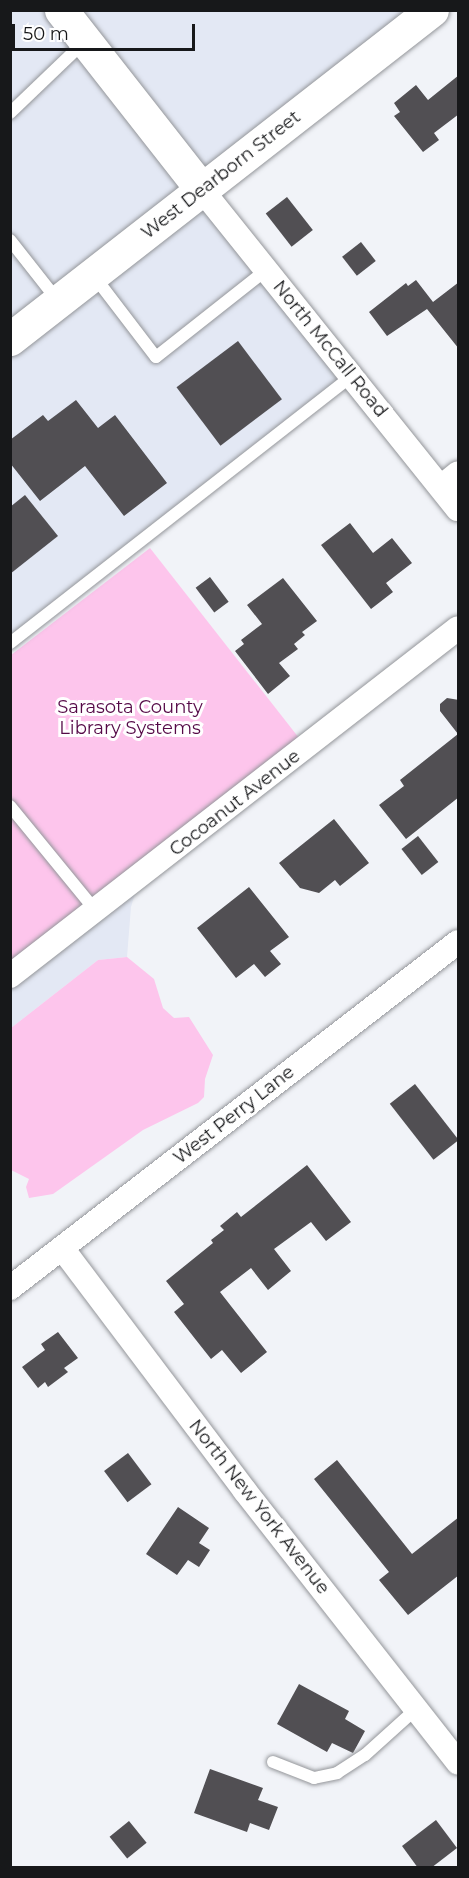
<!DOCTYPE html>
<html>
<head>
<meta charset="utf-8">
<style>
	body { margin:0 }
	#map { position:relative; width:469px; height:1878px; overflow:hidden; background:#f1f3f8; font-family:Montserrat,sans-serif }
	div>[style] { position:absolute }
	.built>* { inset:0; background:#e3e8f4 }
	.green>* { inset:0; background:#fdc5ec }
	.building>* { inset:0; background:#514f53; transform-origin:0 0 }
	.roads { filter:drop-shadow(0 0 2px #94969a) drop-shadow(0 0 2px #94969a) }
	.lane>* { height:12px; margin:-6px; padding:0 6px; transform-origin:6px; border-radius:6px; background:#fff }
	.street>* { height:24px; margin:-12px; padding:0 12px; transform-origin:12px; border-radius:12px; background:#fff }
	.secondary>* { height:33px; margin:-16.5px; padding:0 16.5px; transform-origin:16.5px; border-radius:16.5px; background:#fff }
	span { translate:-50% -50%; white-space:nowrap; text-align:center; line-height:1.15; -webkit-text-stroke:6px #fff; paint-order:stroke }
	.street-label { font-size:18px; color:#17181a }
	.park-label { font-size:18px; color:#550947 }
	.frame { position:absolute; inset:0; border:12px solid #17181a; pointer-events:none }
	.scale { position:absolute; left:12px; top:24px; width:183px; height:27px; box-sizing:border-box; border:3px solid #17181a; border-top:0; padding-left:8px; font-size:18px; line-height:21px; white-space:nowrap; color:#17181a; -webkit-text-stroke:4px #fff; paint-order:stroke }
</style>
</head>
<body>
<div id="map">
	<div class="built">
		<div style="clip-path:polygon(11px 11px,45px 11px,183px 187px,11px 321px)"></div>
		<div style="clip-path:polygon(77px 11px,409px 11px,204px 171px)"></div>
		<div style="clip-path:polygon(208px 203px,340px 383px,11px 640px,11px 357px)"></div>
		<div style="clip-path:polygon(140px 877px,131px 907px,127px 957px,98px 960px,11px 1028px,11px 977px)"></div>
	</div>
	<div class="green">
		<div style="clip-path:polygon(150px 548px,299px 738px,11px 962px,11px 655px)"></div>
		<div style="clip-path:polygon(127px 957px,154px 979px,163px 1008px,174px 1018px,189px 1017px,213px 1055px,205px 1079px,204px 1097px,198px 1103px,143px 1130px,53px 1194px,29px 1198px,26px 1187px,29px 1179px,11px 1170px,11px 1028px,98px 960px)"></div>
	</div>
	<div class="building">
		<div style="clip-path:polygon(459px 75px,459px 114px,434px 133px,439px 140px,423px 152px,394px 116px,400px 112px,394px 103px,416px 85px,428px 100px)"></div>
		<div style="left:287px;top:197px;width:42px;height:27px;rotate:52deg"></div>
		<div style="left:361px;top:242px;width:24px;height:24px;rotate:52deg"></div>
		<div style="clip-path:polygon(416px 280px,433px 302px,459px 282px,459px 349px,427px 309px,387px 336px,369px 312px,406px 283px,408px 286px)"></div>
		<div style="left:238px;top:341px;width:73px;height:77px;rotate:53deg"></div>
		<div style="clip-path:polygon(76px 400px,98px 428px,115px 415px,167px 483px,124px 516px,85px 466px,40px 501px,10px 463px,10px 440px,43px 415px,48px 421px)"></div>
		<div style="clip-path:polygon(25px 495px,58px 536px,10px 574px,10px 507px)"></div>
		<div style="clip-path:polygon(350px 523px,373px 553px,392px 538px,412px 563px,386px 583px,393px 592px,371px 609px,321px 545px)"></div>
		<div style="left:210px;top:577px;width:31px;height:18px;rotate:53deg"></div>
		<div style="clip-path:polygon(283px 578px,317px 621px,302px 632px,305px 635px,294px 644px,298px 649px,279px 663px,290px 676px,268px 694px,235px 651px,244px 644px,241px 640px,262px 624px,247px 605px)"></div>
		<div style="clip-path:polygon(447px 698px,459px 700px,459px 797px,406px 839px,379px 805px,404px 786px,400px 780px,458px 734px,440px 711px,440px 704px)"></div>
		<div style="clip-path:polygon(334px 819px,369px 863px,340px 886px,335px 880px,319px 893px,300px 888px,279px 863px)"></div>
		<div style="left:418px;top:836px;width:33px;height:21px;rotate:52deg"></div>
		<div style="clip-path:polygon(249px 887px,289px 937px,270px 951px,281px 964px,265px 977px,254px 964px,236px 978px,197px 928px)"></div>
		<div style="left:415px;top:1084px;width:71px;height:32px;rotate:52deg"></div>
		<div style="clip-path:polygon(307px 1165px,351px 1222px,326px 1241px,311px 1222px,274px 1249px,291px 1271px,268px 1290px,251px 1268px,220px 1292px,267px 1352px,241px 1373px,222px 1350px,211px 1359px,196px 1340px,174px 1312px,184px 1304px,166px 1281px,213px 1243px,211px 1240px,224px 1230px,220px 1226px,237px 1212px,241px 1217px)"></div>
		<div style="clip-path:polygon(58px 1332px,78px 1358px,64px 1368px,68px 1372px,48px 1387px,45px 1382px,38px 1388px,22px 1367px,45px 1350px,41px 1344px)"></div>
		<div style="left:128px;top:1453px;width:39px;height:30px;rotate:53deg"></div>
		<div style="clip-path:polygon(337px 1460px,412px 1554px,459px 1517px,459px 1575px,408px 1615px,379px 1580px,389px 1572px,314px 1479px)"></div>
		<div style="clip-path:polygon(178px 1507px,209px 1528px,199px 1543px,210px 1550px,199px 1567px,188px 1560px,177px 1575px,146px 1554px)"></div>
		<div style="clip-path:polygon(299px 1684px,349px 1711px,345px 1719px,365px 1731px,353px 1753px,332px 1743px,327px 1752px,277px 1724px)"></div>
		<div style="clip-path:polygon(210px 1769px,263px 1788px,258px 1800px,278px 1807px,269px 1830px,250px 1823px,247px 1832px,194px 1813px)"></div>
		<div style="clip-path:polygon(436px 1820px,457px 1848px,431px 1868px,418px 1868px,402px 1846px)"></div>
		<div style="left:129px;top:1821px;width:28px;height:25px;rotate:51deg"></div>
	</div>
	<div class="roads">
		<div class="lane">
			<div style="left:10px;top:113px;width:104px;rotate:-43.8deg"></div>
			<div style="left:10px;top:240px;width:78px;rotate:51.8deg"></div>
			<div style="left:94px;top:276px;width:102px;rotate:52.6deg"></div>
			<div style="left:156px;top:357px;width:140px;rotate:-38.3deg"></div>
			<div style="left:10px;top:643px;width:434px;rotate:-38deg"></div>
			<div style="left:10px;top:806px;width:134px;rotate:50.7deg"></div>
			<div style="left:273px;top:1762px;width:44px;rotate:21.3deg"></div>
			<div style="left:314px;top:1778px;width:24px;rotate:-12deg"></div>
			<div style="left:337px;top:1773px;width:33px;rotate:-33deg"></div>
			<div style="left:365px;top:1755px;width:69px;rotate:-42deg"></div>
		</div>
		<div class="street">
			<div style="left:202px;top:190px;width:409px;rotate:51.3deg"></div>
			<div style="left:441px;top:487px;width:22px;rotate:-39deg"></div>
			<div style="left:10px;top:976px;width:567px;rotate:-37.84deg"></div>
			<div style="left:62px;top:1248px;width:304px;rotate:53deg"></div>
			<div style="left:245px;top:1491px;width:345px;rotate:51.9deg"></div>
			<div style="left:10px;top:1288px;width:566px;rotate:-37.68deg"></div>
		</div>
		<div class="secondary">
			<div style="left:61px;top:10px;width:229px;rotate:51.9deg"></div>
			<div style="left:10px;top:339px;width:535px;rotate:-37.94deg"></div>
		</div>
	</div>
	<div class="street-label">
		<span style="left:221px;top:175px;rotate:-38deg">West Dearborn Street</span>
		<span style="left:330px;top:349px;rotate:51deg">North McCall Road</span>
		<span style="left:235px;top:803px;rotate:-38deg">Cocoanut Avenue</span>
		<span style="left:234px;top:1115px;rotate:-38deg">West Perry Lane</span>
		<span style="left:259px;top:1507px;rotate:52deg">North New York Avenue</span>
	</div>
	<div class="park-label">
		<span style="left:130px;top:718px">Sarasota County<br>Library Systems</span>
	</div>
	<div class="frame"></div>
	<div class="scale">50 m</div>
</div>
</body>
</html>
